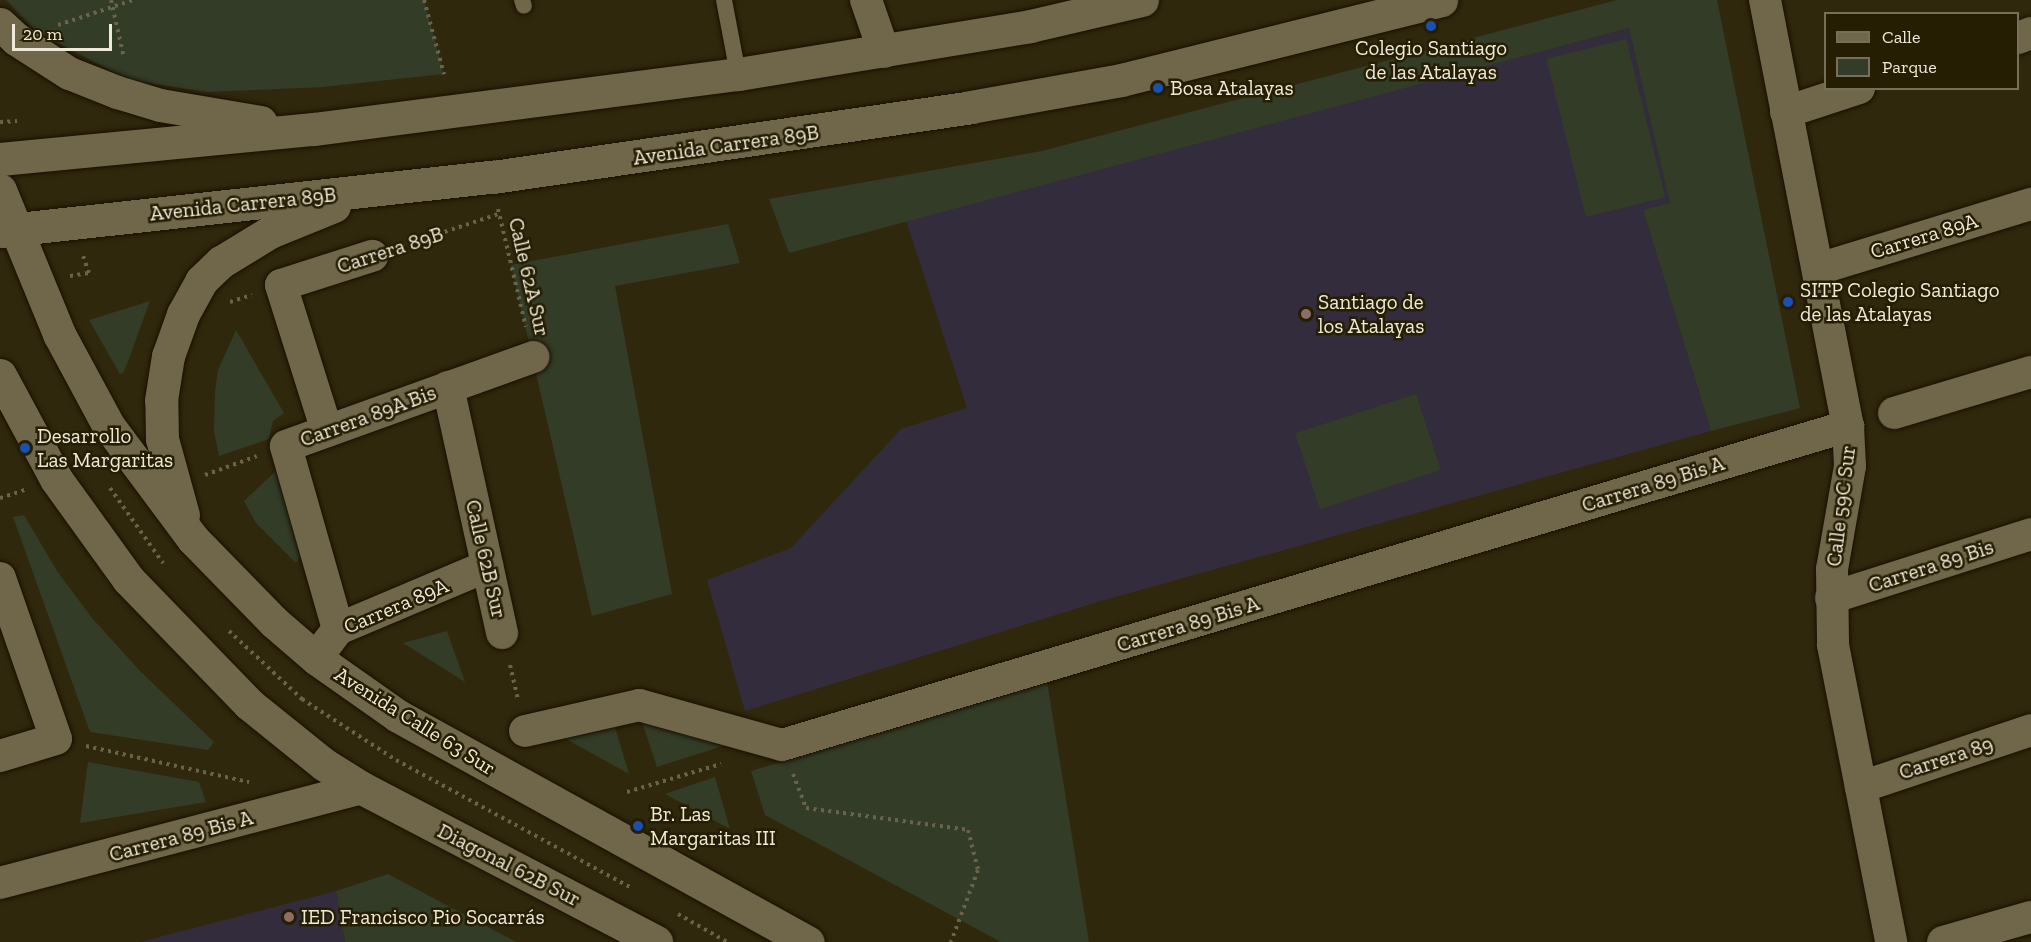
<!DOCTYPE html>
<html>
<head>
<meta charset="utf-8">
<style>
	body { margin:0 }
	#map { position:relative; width:2031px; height:942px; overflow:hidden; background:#30280c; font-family:"Zilla Slab",serif }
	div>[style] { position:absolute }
	.education>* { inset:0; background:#332c3c }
	.green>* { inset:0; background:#333c26; transform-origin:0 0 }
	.path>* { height:4px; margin-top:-2px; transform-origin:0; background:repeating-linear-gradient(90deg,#6a634b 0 3px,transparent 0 7.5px) }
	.roads { filter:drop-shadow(0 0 2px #181000) drop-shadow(0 0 2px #181000) }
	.lane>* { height:16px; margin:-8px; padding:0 8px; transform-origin:8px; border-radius:8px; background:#70664a }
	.street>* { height:32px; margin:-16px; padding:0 16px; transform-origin:16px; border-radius:16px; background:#70664a }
	.secondary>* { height:33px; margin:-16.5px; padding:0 16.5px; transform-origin:16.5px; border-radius:16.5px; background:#70664a }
	.dots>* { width:16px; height:16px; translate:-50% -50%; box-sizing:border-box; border:3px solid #261e03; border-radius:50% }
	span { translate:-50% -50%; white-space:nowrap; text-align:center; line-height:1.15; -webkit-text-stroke:5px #261e03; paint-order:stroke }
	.poi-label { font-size:21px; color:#eee9d9 }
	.left { translate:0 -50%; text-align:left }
	.street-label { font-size:21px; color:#eee9d9 }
	.legend { position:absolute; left:1824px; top:12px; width:195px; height:78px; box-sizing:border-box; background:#261e03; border:2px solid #766f59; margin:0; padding:8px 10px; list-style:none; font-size:18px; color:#eee9d9 }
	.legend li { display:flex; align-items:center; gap:12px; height:30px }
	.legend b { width:30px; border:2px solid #766f59 }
	.scale { position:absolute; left:12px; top:24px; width:100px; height:27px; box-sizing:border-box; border:3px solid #eee9d9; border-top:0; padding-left:8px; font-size:18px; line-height:21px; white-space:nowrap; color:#eee9d9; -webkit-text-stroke:4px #261e03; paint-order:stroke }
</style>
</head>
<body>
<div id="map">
	<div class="education">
		<div style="clip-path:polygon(1629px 28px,1671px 203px,1643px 210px,1711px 431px,1101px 601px,745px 711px,707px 580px,791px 548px,901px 429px,967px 408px,906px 220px)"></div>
		<div style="clip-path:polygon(336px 891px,345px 942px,140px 942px)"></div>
	</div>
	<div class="green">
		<div style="clip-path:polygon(6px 0,424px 0,444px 74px,323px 87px,207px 92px,129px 80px,37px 32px)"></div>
		<div style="clip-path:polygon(1617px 0,1717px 0,1800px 408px,1711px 431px,1643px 210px,1670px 203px,1629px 28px,789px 253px,769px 199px,1042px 151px)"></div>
		<div style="left:1626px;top:39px;width:163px;height:82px;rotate:76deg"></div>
		<div style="clip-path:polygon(728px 224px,740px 263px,615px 286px,672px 594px,592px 616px,511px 265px)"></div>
		<div style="clip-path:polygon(150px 301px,124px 372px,120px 374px,89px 320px)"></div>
		<div style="clip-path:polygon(236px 330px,284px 413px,273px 421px,269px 439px,219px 456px,214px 431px,215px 391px,218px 370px)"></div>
		<div style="left:1416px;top:394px;width:80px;height:127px;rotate:72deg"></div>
		<div style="clip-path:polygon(279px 468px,305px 549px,296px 563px,256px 523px,244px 501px)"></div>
		<div style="clip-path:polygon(24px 515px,57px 571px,92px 618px,140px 671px,214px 742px,208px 750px,90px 732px,13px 517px)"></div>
		<div style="clip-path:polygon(447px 631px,465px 682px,403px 643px)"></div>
		<div style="clip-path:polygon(1047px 681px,1089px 942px,1001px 942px,765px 815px,751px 771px)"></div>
		<div style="clip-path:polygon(641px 719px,729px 744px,657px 767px)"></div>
		<div style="clip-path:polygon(614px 724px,629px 774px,557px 734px)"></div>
		<div style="clip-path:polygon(88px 762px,199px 782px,206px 802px,80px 823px)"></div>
		<div style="clip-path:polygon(715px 777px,730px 829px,665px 794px)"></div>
		<div style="clip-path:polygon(388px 874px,516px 942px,345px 942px,336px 891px)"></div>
	</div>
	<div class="path">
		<div style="left:111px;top:0;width:59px;rotate:77.4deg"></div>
		<div style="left:424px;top:0;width:77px;rotate:74.9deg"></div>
		<div style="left:58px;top:25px;width:79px;rotate:-18.4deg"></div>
		<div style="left:0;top:122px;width:17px;rotate:-3deg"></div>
		<div style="left:498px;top:209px;width:121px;rotate:76.7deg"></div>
		<div style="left:402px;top:246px;width:102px;rotate:-18.3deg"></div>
		<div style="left:70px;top:276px;width:19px;rotate:-9deg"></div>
		<div style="left:89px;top:273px;width:18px;rotate:-109deg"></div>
		<div style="left:230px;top:302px;width:23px;rotate:-18deg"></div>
		<div style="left:205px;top:475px;width:55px;rotate:-20.1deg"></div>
		<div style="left:110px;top:488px;width:92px;rotate:54.8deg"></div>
		<div style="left:0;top:498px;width:26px;rotate:-18deg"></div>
		<div style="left:229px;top:631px;width:100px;rotate:43deg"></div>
		<div style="left:302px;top:699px;width:112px;rotate:33deg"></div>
		<div style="left:396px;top:760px;width:266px;rotate:28.5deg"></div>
		<div style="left:510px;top:665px;width:37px;rotate:77deg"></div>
		<div style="left:86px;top:746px;width:167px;rotate:12.5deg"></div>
		<div style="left:793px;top:774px;width:36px;rotate:69deg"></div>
		<div style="left:806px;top:808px;width:163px;rotate:7.7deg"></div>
		<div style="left:968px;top:830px;width:41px;rotate:76deg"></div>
		<div style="left:978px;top:870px;width:77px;rotate:110.6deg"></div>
		<div style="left:627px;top:792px;width:98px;rotate:-16.6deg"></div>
		<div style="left:678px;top:914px;width:56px;rotate:29.7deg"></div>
	</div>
	<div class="roads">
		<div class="lane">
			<div style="left:522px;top:0;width:6px;rotate:72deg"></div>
			<div style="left:724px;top:0;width:75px;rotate:79.3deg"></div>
		</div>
		<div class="street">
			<div style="left:866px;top:0;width:55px;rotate:70.9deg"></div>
			<div style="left:1765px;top:0;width:434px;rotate:79deg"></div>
			<div style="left:1848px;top:426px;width:40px;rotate:87.1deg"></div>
			<div style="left:1850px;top:466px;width:105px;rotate:99.9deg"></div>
			<div style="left:1832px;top:569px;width:76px;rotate:89.2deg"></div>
			<div style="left:1833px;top:645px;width:303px;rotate:78.9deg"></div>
			<div style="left:2018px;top:38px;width:14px;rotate:-21deg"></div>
			<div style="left:1786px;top:112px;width:77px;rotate:-18.2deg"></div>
			<div style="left:1818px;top:269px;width:223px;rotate:-17deg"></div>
			<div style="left:448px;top:387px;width:252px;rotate:77.6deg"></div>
			<div style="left:1894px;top:413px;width:143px;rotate:-16.7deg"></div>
			<div style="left:327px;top:431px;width:153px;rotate:-107.5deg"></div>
			<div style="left:281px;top:285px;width:96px;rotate:-17.7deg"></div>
			<div style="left:0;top:578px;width:170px;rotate:70.8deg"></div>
			<div style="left:56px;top:739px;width:59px;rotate:163.1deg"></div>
			<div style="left:1831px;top:598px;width:210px;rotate:-17.7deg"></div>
			<div style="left:338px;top:629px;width:190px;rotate:-105.9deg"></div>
			<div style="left:286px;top:446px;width:263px;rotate:-19.8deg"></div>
			<div style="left:326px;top:645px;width:20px;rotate:-53deg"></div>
			<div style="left:338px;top:629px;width:162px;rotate:-22.9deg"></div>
			<div style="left:525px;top:731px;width:117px;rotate:-12.8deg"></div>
			<div style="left:639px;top:705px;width:148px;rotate:15.6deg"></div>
			<div style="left:782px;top:745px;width:1113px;rotate:-16.66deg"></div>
			<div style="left:1861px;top:787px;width:179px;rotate:-18.5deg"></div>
			<div style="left:0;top:883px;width:374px;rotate:-14.7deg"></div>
			<div style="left:1943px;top:942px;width:91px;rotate:-15.9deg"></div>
		</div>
		<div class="secondary">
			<div style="left:0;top:24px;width:22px;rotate:43deg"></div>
			<div style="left:16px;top:39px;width:63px;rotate:32.7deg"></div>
			<div style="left:69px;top:73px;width:52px;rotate:21.6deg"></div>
			<div style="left:117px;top:92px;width:45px;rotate:16.8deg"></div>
			<div style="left:160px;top:105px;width:102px;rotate:9.6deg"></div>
			<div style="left:0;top:159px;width:315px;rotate:-5.5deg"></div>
			<div style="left:314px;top:129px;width:428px;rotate:-7.4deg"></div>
			<div style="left:738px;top:74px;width:296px;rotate:-9.3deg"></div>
			<div style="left:1030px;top:26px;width:115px;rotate:-13.1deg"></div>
			<div style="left:0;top:190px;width:156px;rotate:67.7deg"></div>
			<div style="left:59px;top:334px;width:103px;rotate:61.7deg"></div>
			<div style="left:108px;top:425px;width:142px;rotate:53.3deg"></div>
			<div style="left:193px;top:539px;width:116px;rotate:45.7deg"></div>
			<div style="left:274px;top:622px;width:57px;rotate:40.7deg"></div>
			<div style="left:317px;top:659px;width:99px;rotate:35.1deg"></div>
			<div style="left:398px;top:716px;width:468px;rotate:28.9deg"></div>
			<div style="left:0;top:231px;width:496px;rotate:-6.3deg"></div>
			<div style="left:493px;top:177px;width:482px;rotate:-8.3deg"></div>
			<div style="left:970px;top:107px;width:153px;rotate:-10.1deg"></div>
			<div style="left:1121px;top:80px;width:330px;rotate:-14deg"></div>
			<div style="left:0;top:375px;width:118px;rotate:61.7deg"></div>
			<div style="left:56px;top:479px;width:123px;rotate:54.2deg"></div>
			<div style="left:128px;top:579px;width:174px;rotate:45.9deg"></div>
			<div style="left:249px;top:704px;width:97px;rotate:38.8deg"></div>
			<div style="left:325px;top:765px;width:44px;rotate:31.9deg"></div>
			<div style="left:362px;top:788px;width:332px;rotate:27.6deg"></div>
			<div style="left:183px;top:515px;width:79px;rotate:-105.4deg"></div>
			<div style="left:162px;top:439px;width:39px;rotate:-91deg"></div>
			<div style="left:161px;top:400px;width:45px;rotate:-81deg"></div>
			<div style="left:168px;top:356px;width:45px;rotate:-70.3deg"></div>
			<div style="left:183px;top:314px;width:38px;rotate:-61deg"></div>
			<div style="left:201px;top:281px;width:28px;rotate:-44deg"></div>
			<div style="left:221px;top:262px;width:57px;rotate:-31.5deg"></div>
			<div style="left:270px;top:232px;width:69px;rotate:-22.1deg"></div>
		</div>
	</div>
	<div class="dots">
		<div style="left:1431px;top:26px;background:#1a4fb4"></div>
		<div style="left:1158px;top:88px;background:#1a4fb4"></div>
		<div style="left:1788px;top:302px;background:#1a4fb4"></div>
		<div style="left:1306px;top:314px;background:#8d6e63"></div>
		<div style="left:25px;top:448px;background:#1a4fb4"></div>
		<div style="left:638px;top:826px;background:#1a4fb4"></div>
		<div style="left:289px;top:917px;background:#8d6e63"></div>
	</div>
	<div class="poi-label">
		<span style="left:1431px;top:60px">Colegio Santiago<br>de las Atalayas</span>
		<span class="left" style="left:1170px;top:88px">Bosa Atalayas</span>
		<span class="left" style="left:1800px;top:302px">SITP Colegio Santiago<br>de las Atalayas</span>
		<span class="left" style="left:1318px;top:314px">Santiago de<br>los Atalayas</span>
		<span class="left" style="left:37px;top:448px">Desarrollo<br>Las Margaritas</span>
		<span class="left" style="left:650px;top:826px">Br. Las<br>Margaritas III</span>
		<span class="left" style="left:301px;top:917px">IED Francisco Pio Socarrás</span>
	</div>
	<div class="street-label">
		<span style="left:726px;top:145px;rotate:-8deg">Avenida Carrera 89B</span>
		<span style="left:243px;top:204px;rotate:-6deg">Avenida Carrera 89B</span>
		<span style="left:1924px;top:236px;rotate:-17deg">Carrera 89A</span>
		<span style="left:390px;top:250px;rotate:-18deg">Carrera 89B</span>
		<span style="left:529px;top:277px;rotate:77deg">Calle 62A Sur</span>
		<span style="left:368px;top:416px;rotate:-20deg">Carrera 89A Bis</span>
		<span style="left:1653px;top:484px;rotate:-17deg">Carrera 89 Bis A</span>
		<span style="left:1841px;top:506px;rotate:-83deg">Calle 59C Sur</span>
		<span style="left:486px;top:559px;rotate:77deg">Calle 62B Sur</span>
		<span style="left:1931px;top:566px;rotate:-18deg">Carrera 89 Bis</span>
		<span style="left:396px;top:606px;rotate:-23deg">Carrera 89A</span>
		<span style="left:1188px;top:624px;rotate:-17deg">Carrera 89 Bis A</span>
		<span style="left:415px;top:721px;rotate:32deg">Avenida Calle 63 Sur</span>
		<span style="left:1946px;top:758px;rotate:-18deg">Carrera 89</span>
		<span style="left:181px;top:836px;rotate:-15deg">Carrera 89 Bis A</span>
		<span style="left:509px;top:865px;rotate:27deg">Diagonal 62B Sur</span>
	</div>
	<ul class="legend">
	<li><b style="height:8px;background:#70664a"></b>Calle</li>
	<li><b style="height:16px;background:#333c26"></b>Parque</li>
	</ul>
	<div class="scale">20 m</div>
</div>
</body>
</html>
